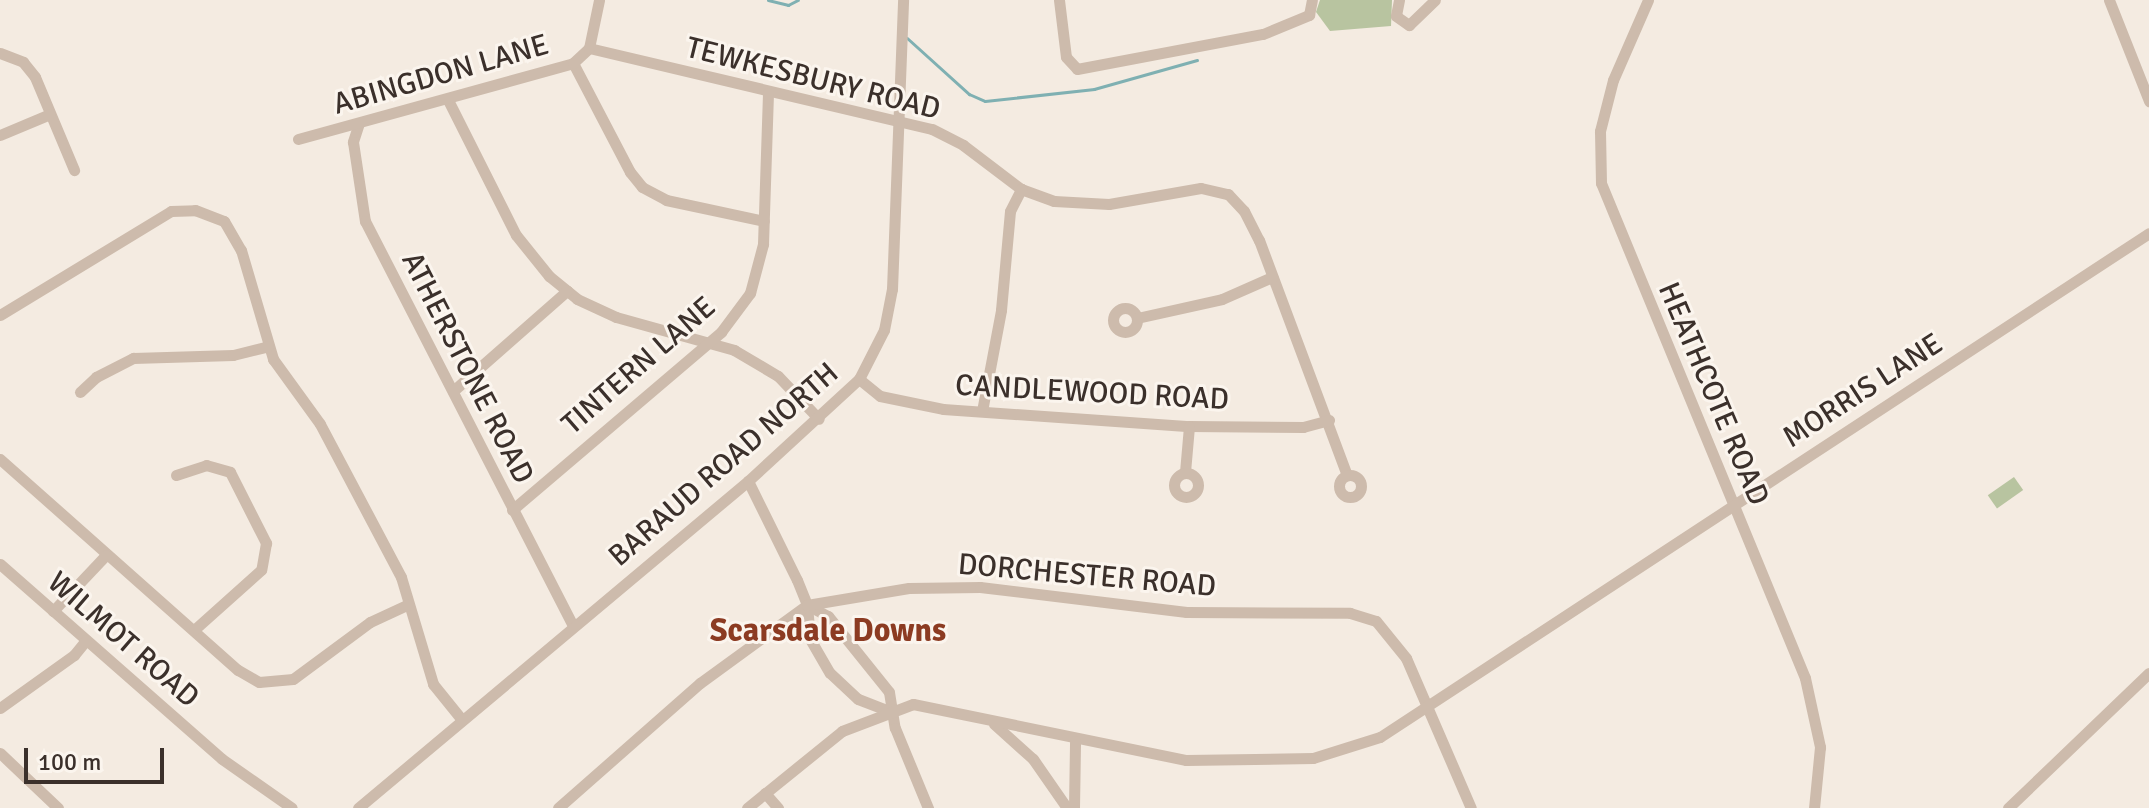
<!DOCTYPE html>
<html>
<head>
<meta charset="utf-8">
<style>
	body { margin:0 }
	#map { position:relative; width:2149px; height:808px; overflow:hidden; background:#f4ebe1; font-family:Signika,sans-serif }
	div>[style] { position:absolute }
	.green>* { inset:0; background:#b8c4a0; transform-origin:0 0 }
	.stream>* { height:3px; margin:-1.5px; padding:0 1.5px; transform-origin:1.5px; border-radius:1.5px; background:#7fb0b2 }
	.minor>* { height:11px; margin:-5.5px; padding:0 5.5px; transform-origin:5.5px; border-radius:5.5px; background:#cdbbac }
	.minor>.ring { margin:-5.5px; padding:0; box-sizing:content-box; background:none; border:11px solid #cdbbac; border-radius:50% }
	span { translate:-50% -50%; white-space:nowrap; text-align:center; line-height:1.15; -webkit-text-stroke:6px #fbf5ee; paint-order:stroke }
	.street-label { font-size:30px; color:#3b302b }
	.neighbourhood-label { font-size:32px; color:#8c3b22; font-weight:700 }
	.scale { position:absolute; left:24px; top:748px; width:140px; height:36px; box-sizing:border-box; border:4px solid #3b302b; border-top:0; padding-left:10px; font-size:24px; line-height:28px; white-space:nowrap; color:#3b302b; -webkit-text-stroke:6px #fbf5ee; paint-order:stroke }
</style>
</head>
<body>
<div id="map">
	<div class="green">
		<div style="clip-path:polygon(1320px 0,1392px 0,1391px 26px,1330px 31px,1316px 12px)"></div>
		<div style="left:2014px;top:477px;width:16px;height:32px;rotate:55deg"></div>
	</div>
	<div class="stream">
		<div style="left:768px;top:0;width:21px;rotate:14deg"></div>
		<div style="left:788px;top:5px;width:11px;rotate:-27deg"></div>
		<div style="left:907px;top:38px;width:84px;rotate:42.1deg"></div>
		<div style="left:969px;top:94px;width:17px;rotate:24deg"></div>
		<div style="left:985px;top:101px;width:110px;rotate:-6.3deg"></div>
		<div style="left:1094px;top:89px;width:107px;rotate:-15.7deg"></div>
	</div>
	<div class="minor">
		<div style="left:1059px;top:0;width:57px;rotate:83deg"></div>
		<div style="left:1066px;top:57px;width:16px;rotate:47deg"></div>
		<div style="left:1077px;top:69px;width:189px;rotate:-10.7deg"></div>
		<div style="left:1263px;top:34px;width:50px;rotate:-22.4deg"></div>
		<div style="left:1309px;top:15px;width:15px;rotate:-79deg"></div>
		<div style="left:1399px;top:0;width:16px;rotate:101deg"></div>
		<div style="left:1396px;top:16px;width:16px;rotate:35deg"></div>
		<div style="left:1409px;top:25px;width:36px;rotate:-44deg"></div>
		<div style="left:1648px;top:0;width:87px;rotate:113.6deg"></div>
		<div style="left:1613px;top:80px;width:53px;rotate:104.3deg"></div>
		<div style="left:1600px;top:131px;width:52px;rotate:88.9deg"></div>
		<div style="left:1601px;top:183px;width:535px;rotate:67.6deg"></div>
		<div style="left:1805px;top:678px;width:71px;rotate:77.7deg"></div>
		<div style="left:1820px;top:747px;width:61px;rotate:95.6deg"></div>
		<div style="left:2109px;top:0;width:109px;rotate:68.4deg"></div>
		<div style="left:589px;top:48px;width:352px;rotate:13.3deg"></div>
		<div style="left:932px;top:129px;width:35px;rotate:27deg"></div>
		<div style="left:963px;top:145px;width:73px;rotate:37.2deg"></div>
		<div style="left:1021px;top:189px;width:35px;rotate:20deg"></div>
		<div style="left:1054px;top:201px;width:55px;rotate:3.1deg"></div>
		<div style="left:1109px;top:204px;width:93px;rotate:-9.9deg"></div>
		<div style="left:1201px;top:188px;width:28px;rotate:13deg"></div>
		<div style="left:1228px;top:194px;width:23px;rotate:47deg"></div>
		<div style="left:1244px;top:211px;width:33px;rotate:63deg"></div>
		<div style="left:1259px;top:240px;width:251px;rotate:69.5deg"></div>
		<div style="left:0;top:53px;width:25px;rotate:21deg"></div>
		<div style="left:23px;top:62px;width:19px;rotate:51deg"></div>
		<div style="left:35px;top:77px;width:101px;rotate:67.2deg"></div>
		<div style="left:573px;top:63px;width:123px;rotate:62.4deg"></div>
		<div style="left:630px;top:172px;width:19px;rotate:51deg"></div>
		<div style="left:642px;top:187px;width:27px;rotate:28deg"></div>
		<div style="left:666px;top:200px;width:100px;rotate:12.1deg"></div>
		<div style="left:448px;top:100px;width:151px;rotate:63.3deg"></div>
		<div style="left:516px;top:235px;width:53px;rotate:51.2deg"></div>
		<div style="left:549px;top:276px;width:36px;rotate:39deg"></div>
		<div style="left:577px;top:299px;width:43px;rotate:24.8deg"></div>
		<div style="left:616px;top:317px;width:123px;rotate:15.6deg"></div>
		<div style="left:734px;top:350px;width:51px;rotate:30.6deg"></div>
		<div style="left:778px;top:376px;width:59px;rotate:46.4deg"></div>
		<div style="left:359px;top:123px;width:20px;rotate:108deg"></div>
		<div style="left:353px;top:142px;width:80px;rotate:81.4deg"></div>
		<div style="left:365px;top:221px;width:455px;rotate:62.8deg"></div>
		<div style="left:0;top:135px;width:54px;rotate:-22.8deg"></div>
		<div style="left:298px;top:139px;width:285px;rotate:-15.4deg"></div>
		<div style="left:573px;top:63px;width:22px;rotate:-43deg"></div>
		<div style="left:589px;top:48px;width:49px;rotate:-78.2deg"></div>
		<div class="ring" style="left:1113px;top:308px;width:13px;height:13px"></div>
		<div style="left:0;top:315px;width:200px;rotate:-31.3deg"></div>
		<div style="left:171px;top:211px;width:24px;rotate:-2deg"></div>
		<div style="left:195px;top:210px;width:31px;rotate:21deg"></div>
		<div style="left:224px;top:221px;width:34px;rotate:60deg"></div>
		<div style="left:241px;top:250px;width:114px;rotate:73.6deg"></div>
		<div style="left:273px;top:359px;width:80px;rotate:54.1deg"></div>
		<div style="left:320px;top:424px;width:173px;rotate:62.1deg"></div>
		<div style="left:401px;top:577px;width:112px;rotate:73.3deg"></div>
		<div style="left:433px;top:684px;width:46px;rotate:51.1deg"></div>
		<div style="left:1137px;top:318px;width:87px;rotate:-12.6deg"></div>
		<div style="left:1222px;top:299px;width:55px;rotate:-23.7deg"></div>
		<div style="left:859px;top:379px;width:27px;rotate:39deg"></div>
		<div style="left:880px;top:396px;width:64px;rotate:11.7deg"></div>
		<div style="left:943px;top:409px;width:247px;rotate:4deg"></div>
		<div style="left:1189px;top:426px;width:114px;rotate:0.5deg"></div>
		<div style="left:1303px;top:427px;width:27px;rotate:-15deg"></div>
		<div style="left:453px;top:391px;width:152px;rotate:-41.3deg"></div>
		<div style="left:80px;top:392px;width:22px;rotate:-43deg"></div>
		<div style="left:96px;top:377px;width:42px;rotate:-27.2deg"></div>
		<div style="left:133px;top:358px;width:100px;rotate:-1.7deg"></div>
		<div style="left:233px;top:355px;width:36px;rotate:-14deg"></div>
		<div style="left:982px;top:411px;width:103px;rotate:-79.3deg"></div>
		<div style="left:1001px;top:310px;width:99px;rotate:-84.8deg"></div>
		<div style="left:1010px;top:211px;width:25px;rotate:-63deg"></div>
		<div style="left:0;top:459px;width:318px;rotate:41.6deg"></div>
		<div style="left:238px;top:670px;width:24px;rotate:30deg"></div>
		<div style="left:259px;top:682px;width:34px;rotate:-5deg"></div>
		<div style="left:293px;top:679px;width:96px;rotate:-36.5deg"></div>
		<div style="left:370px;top:622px;width:41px;rotate:-24.7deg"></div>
		<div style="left:1185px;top:472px;width:46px;rotate:-85deg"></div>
		<div class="ring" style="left:1174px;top:473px;width:13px;height:13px"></div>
		<div class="ring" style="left:1339px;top:475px;width:11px;height:11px"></div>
		<div style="left:176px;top:475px;width:32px;rotate:-18deg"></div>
		<div style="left:206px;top:465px;width:25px;rotate:16deg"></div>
		<div style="left:230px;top:472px;width:80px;rotate:63.1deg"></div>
		<div style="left:266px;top:543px;width:27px;rotate:100deg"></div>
		<div style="left:261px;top:570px;width:90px;rotate:138.2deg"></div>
		<div style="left:748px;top:481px;width:110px;rotate:63.7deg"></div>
		<div style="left:797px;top:580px;width:27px;rotate:68deg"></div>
		<div style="left:807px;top:605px;width:34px;rotate:85deg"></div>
		<div style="left:810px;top:639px;width:39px;rotate:60deg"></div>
		<div style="left:830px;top:673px;width:38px;rotate:43deg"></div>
		<div style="left:858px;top:699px;width:33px;rotate:21deg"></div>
		<div style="left:512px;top:510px;width:275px;rotate:-40.4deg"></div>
		<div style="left:721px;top:332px;width:49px;rotate:-53.4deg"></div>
		<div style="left:750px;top:293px;width:51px;rotate:-75.1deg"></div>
		<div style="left:763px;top:244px;width:151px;rotate:-88.1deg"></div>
		<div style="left:0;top:564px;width:295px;rotate:41.3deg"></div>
		<div style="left:222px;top:759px;width:85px;rotate:35deg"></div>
		<div style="left:807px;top:605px;width:24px;rotate:28deg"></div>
		<div style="left:828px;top:616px;width:97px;rotate:51.2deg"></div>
		<div style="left:889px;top:692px;width:36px;rotate:81deg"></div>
		<div style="left:895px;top:728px;width:87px;rotate:67.6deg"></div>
		<div style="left:53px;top:611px;width:77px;rotate:-46.6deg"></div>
		<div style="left:0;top:708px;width:91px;rotate:-35.6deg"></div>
		<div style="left:74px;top:655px;width:19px;rotate:-51deg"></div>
		<div style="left:994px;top:724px;width:52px;rotate:41.9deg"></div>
		<div style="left:1033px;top:759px;width:60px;rotate:55.2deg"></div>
		<div style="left:0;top:753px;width:80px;rotate:43.5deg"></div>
		<div style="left:765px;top:793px;width:20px;rotate:49deg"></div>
		<div style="left:358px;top:808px;width:509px;rotate:-39.98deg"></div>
		<div style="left:748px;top:481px;width:151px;rotate:-42.6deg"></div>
		<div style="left:859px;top:379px;width:55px;rotate:-63deg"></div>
		<div style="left:884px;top:330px;width:42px;rotate:-79deg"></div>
		<div style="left:892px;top:289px;width:289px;rotate:-87.8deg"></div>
		<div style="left:558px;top:808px;width:189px;rotate:-41.4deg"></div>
		<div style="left:700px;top:683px;width:132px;rotate:-36.1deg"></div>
		<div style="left:807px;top:605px;width:103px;rotate:-9.5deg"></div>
		<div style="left:909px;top:588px;width:71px;rotate:-0.8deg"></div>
		<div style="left:980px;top:587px;width:208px;rotate:6.9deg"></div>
		<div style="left:1186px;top:612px;width:164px;rotate:0.3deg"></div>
		<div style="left:1350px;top:613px;width:27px;rotate:17deg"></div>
		<div style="left:1376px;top:621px;width:48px;rotate:51deg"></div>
		<div style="left:1406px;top:658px;width:163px;rotate:66.6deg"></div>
		<div style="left:747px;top:808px;width:122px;rotate:-39deg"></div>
		<div style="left:842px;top:731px;width:76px;rotate:-20.8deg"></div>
		<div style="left:913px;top:704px;width:279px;rotate:11.6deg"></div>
		<div style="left:1186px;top:760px;width:127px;rotate:-0.9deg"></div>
		<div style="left:1313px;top:758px;width:70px;rotate:-17.4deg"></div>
		<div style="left:1380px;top:737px;width:919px;rotate:-33.24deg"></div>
		<div style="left:1074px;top:808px;width:67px;rotate:-89.1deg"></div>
		<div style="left:2008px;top:808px;width:195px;rotate:-43.8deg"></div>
	</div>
	<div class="street-label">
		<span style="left:441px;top:75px;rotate:-16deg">ABINGDON LANE</span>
		<span style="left:813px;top:79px;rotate:14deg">TEWKESBURY ROAD</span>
		<span style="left:639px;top:366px;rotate:-41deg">TINTERN LANE</span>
		<span style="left:467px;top:368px;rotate:63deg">ATHERSTONE ROAD</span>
		<span style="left:1863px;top:391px;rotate:-33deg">MORRIS LANE</span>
		<span style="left:1092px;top:393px;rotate:3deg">CANDLEWOOD ROAD</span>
		<span style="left:1713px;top:394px;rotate:67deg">HEATHCOTE ROAD</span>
		<span style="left:724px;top:465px;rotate:-41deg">BARAUD ROAD NORTH</span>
		<span style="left:1087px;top:576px;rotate:5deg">DORCHESTER ROAD</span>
		<span style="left:123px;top:640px;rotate:41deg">WILMOT ROAD</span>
	</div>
	<div class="neighbourhood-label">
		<span style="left:828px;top:631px">Scarsdale Downs</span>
	</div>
	<div class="scale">100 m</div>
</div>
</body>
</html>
